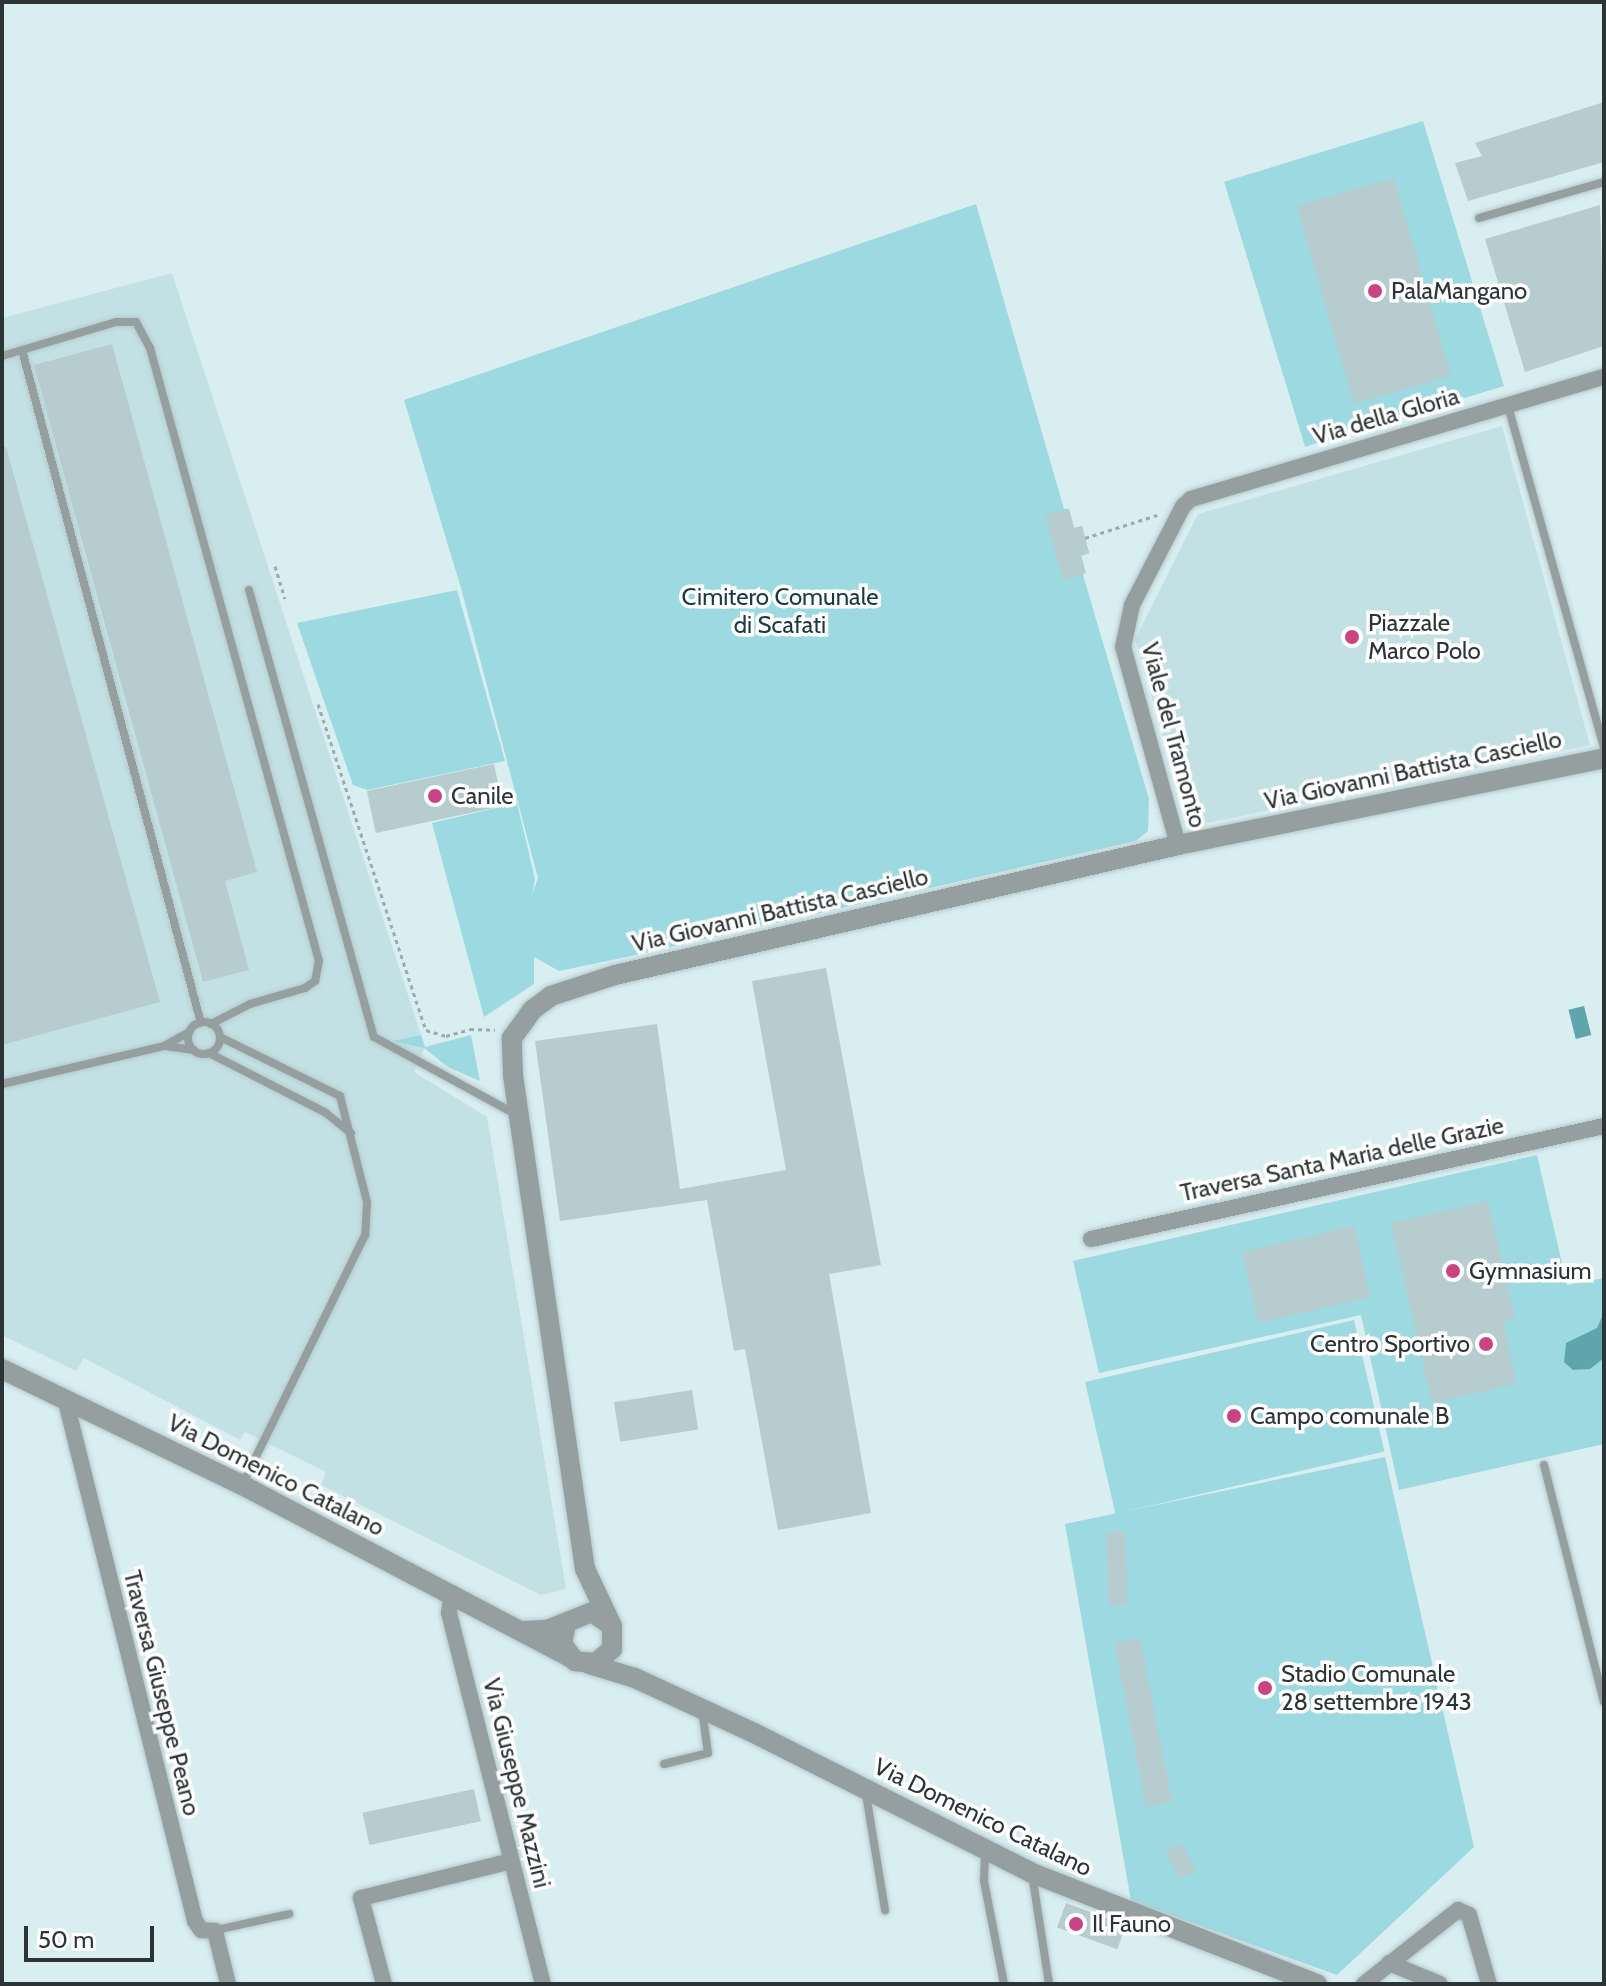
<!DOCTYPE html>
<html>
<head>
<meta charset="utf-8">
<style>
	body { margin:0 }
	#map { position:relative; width:1606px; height:1986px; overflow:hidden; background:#d8eef1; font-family:Cabin,sans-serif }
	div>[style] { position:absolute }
	.built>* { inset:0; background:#c3e1e5 }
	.green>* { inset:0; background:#9dd9e0; transform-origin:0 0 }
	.water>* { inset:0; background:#61a5ac; transform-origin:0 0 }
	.building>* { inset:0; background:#b6ccce; transform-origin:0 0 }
	.path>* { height:3px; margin-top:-1.5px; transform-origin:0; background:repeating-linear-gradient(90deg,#9bacae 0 4px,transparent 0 8px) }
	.roads { filter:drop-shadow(0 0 2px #b6c9cb) drop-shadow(0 0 2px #b6c9cb) }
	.service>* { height:8px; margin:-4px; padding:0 4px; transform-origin:4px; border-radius:4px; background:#969fa0 }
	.service>.ring { margin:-4px; padding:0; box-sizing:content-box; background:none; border:8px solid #969fa0; border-radius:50% }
	.minor>* { height:16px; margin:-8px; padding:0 8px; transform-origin:8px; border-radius:8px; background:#969fa0 }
	.tertiary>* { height:20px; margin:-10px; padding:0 10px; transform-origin:10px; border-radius:10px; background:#969fa0 }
	.dots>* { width:22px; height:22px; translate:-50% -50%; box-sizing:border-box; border:4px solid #fff; border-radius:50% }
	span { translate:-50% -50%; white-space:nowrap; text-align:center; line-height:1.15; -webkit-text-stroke:7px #fff; paint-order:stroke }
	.poi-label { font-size:24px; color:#2c3435 }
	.left { translate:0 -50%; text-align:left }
	.right { translate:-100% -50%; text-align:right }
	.street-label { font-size:24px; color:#2c3435 }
	.park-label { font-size:24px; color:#193a3e }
	.frame { position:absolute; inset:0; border:4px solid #2c3435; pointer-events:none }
	.scale { position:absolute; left:24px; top:1926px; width:130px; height:36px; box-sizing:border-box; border:4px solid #2c3435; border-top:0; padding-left:10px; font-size:24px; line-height:28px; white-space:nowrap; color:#2c3435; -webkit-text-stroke:6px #fff; paint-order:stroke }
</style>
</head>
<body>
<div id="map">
	<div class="built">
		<div style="clip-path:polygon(172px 273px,425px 1047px,414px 1072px,487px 1117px,566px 1589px,541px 1595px,321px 1485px,326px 1472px,245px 1432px,240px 1440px,84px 1358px,76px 1371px,2px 1335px,2px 318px)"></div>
		<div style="clip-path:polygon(1502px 426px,1590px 745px,1202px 824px,1187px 819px,1135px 639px,1198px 514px)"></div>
	</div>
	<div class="green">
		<div style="left:1423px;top:121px;width:277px;height:208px;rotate:73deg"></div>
		<div style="clip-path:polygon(976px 204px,1064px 509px,1069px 509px,1074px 528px,1082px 526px,1085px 538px,1089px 553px,1081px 556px,1083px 575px,1149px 799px,1148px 831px,1136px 841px,636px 955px,559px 971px,534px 957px,534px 984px,484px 1017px,432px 823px,517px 803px,535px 879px,532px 895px,538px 878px,461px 588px,404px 400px)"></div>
		<div style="clip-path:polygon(457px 590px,505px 761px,367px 790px,353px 785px,297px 623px)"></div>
		<div style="clip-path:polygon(421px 1035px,425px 1047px,471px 1035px,480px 1081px,448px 1067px,424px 1048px,393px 1041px)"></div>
		<div style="clip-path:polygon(1537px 1155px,1567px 1285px,1604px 1278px,1604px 1444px,1399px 1490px,1361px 1315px,1099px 1373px,1073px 1261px)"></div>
		<div style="left:1354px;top:1320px;width:135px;height:276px;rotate:77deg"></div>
		<div style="clip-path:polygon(1385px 1457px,1474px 1847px,1337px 1975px,1131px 1901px,1065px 1524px)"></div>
	</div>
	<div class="water">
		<div style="left:1584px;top:1006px;width:30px;height:16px;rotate:76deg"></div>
		<div style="clip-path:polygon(1604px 1313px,1604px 1358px,1590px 1369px,1573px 1370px,1564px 1362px,1566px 1343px,1597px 1328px)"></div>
	</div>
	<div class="building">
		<div style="clip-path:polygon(1604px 102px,1604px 162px,1468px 201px,1455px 163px,1482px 156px,1475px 143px)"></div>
		<div style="left:1394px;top:178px;width:206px;height:101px;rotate:74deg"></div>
		<div style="clip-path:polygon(1600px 205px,1604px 346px,1525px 372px,1485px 239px)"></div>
		<div style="clip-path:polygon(112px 344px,257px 872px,225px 881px,249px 970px,203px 982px,34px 365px)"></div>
		<div style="clip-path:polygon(2px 447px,6px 447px,160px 1002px,2px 1045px)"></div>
		<div style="clip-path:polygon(1069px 509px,1074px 528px,1082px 526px,1089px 553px,1081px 555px,1086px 573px,1063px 580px,1045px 515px)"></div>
		<div style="left:494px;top:764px;width:43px;height:130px;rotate:78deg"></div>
		<div style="clip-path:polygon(826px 968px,881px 1265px,829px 1274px,871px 1513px,778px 1530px,745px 1349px,734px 1351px,707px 1200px,560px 1221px,535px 1041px,657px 1024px,680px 1189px,786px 1170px,752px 981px)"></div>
		<div style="clip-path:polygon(1488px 1201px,1515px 1319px,1503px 1322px,1517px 1384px,1432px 1403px,1391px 1223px)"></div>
		<div style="left:1354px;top:1226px;width:73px;height:115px;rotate:77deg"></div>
		<div style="left:692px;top:1390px;width:40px;height:79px;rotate:81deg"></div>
		<div style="left:1125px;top:1531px;width:74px;height:19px;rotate:88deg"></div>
		<div style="left:1140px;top:1638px;width:167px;height:26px;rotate:79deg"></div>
		<div style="left:474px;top:1789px;width:33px;height:114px;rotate:78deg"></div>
		<div style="left:1181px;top:1843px;width:31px;height:18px;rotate:61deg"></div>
		<div style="left:1066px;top:1903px;width:64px;height:26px;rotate:20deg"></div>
	</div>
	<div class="path">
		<div style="left:1085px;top:538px;width:79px;rotate:-17.7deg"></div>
		<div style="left:275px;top:566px;width:34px;rotate:73deg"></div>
		<div style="left:318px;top:704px;width:343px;rotate:71.7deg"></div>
		<div style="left:426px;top:1030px;width:21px;rotate:17deg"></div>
		<div style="left:446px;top:1036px;width:25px;rotate:-16deg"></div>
		<div style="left:470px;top:1029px;width:25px;rotate:2deg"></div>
	</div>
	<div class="roads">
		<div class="service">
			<div style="left:1479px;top:218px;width:130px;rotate:-16.1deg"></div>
			<div style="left:22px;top:350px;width:696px;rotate:75.11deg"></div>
			<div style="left:2px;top:356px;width:119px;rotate:-16.6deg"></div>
			<div style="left:116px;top:322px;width:20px"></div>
			<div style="left:136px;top:322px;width:30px;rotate:62deg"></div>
			<div style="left:150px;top:348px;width:636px;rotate:74.59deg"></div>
			<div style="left:319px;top:961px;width:20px;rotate:101deg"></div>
			<div style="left:315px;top:981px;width:12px;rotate:145deg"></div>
			<div style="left:305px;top:988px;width:57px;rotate:163.8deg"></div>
			<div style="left:250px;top:1004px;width:44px;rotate:152.9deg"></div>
			<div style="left:1508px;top:406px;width:354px;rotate:74.3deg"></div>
			<div style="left:249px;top:590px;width:464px;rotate:74.4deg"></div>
			<div style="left:374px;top:1037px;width:163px;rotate:28.6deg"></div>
			<div class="ring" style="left:188px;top:1022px;width:24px;height:24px"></div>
			<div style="left:220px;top:1037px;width:134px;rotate:26.2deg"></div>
			<div style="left:340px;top:1096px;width:109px;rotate:75.7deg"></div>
			<div style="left:367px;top:1202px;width:33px;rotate:93deg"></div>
			<div style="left:365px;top:1235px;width:279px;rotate:116.2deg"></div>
			<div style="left:165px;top:1046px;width:29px;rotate:8deg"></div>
			<div style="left:209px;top:1053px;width:131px;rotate:27.1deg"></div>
			<div style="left:326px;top:1113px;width:32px;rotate:39deg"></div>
			<div style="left:2px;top:1084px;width:166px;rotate:-13.2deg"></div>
			<div style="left:164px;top:1046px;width:29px;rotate:-29deg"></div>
			<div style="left:1544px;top:1465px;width:244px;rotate:75.8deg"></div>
			<div style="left:664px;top:1764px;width:45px;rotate:-14deg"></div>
			<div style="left:708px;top:1753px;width:43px;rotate:-97.9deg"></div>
			<div style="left:866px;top:1794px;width:118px;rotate:80.7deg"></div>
			<div style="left:985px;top:1853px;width:28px;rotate:92deg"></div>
			<div style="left:984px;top:1881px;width:105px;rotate:79deg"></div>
			<div style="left:1032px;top:1874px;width:111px;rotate:81.2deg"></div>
			<div style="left:216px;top:1930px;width:75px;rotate:-12.4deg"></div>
		</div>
		<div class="minor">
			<div style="left:1178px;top:845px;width:205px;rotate:-105.5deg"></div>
			<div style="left:1123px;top:647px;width:43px;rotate:-77.9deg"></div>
			<div style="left:1132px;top:605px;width:111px;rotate:-62.7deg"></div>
			<div style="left:1183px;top:506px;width:11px;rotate:-41deg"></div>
			<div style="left:1191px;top:499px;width:431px;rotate:-16.5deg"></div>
			<div style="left:1091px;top:1239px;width:525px;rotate:-12.42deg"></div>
			<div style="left:65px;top:1398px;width:539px;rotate:76.04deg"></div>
			<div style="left:195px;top:1921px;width:11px;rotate:56deg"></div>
			<div style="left:201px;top:1930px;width:14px;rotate:4deg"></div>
			<div style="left:215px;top:1931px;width:55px;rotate:76.2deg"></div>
			<div style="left:452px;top:1593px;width:20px;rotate:99deg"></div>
			<div style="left:449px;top:1613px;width:383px;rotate:75.8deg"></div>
			<div style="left:1389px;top:1963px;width:55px;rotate:22.4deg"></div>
			<div style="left:384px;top:1984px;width:89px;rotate:-105deg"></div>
			<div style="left:361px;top:1898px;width:155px;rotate:-13.8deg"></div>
			<div style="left:1364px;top:1984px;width:120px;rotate:-38.2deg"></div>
			<div style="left:1458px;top:1910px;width:12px;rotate:24deg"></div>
			<div style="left:1469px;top:1915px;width:72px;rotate:73.8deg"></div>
		</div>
		<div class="tertiary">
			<div style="left:2px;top:1369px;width:267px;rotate:25.8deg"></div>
			<div style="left:242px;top:1485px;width:370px;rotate:27.7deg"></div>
			<div style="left:612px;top:1626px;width:63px;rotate:-115.3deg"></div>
			<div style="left:585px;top:1569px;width:499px;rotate:-98.3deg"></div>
			<div style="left:513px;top:1075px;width:37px;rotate:-92deg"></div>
			<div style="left:512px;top:1038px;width:34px;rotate:-54deg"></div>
			<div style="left:532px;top:1010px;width:24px;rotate:-36deg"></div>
			<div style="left:551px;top:996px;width:67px;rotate:-18.2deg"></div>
			<div style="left:615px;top:975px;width:578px;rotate:-13deg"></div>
			<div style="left:1178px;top:845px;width:435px;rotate:-11.5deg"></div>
			<div style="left:525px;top:1631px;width:22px;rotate:-3deg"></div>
			<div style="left:547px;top:1630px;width:48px;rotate:-21.8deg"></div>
			<div style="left:592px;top:1612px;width:24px;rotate:35deg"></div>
			<div style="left:612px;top:1626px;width:23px;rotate:90deg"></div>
			<div style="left:612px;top:1649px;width:21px;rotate:139deg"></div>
			<div style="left:596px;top:1663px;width:21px;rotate:-175deg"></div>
			<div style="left:575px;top:1661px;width:21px;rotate:-127deg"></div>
			<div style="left:562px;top:1644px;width:20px;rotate:-79deg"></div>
			<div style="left:589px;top:1664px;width:48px;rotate:16.9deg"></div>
			<div style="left:635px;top:1678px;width:131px;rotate:24.8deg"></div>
			<div style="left:754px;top:1733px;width:311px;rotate:26.7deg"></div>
			<div style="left:1032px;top:1873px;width:306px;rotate:21.3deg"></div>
		</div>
	</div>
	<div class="dots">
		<div style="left:1375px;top:291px;background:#ca4483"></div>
		<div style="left:1352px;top:637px;background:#ca4483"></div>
		<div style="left:435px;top:796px;background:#ca4483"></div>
		<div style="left:1453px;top:1271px;background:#ca4483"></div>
		<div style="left:1486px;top:1344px;background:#ca4483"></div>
		<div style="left:1234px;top:1416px;background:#ca4483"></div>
		<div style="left:1265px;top:1688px;background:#ca4483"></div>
		<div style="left:1076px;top:1924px;background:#ca4483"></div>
	</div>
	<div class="poi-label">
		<span class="left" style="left:1391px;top:291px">PalaMangano</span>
		<span class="left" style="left:1368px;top:637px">Piazzale<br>Marco Polo</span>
		<span class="left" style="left:451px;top:796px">Canile</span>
		<span class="left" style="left:1469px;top:1271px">Gymnasium</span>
		<span class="right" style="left:1470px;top:1344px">Centro Sportivo</span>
		<span class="left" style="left:1250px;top:1416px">Campo comunale B</span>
		<span class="left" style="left:1281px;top:1688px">Stadio Comunale<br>28 settembre 1943</span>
		<span class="left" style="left:1092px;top:1924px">Il Fauno</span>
	</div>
	<div class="street-label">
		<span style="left:1386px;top:416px;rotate:-16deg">Via della Gloria</span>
		<span style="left:1174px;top:735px;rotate:75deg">Viale del Tramonto</span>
		<span style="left:1413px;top:770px;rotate:-12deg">Via Giovanni Battista Casciello</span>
		<span style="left:780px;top:910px;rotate:-13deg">Via Giovanni Battista Casciello</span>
		<span style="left:1342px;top:1159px;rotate:-12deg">Traversa Santa Maria delle Grazie</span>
		<span style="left:276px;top:1475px;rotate:27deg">Via Domenico Catalano</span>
		<span style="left:162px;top:1693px;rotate:76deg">Traversa Giuseppe Peano</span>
		<span style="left:517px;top:1783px;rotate:76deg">Via Giuseppe Mazzini</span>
		<span style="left:983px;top:1817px;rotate:26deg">Via Domenico Catalano</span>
	</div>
	<div class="park-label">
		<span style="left:780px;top:611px">Cimitero Comunale<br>di Scafati</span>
	</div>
	<div class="frame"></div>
	<div class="scale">50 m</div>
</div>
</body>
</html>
